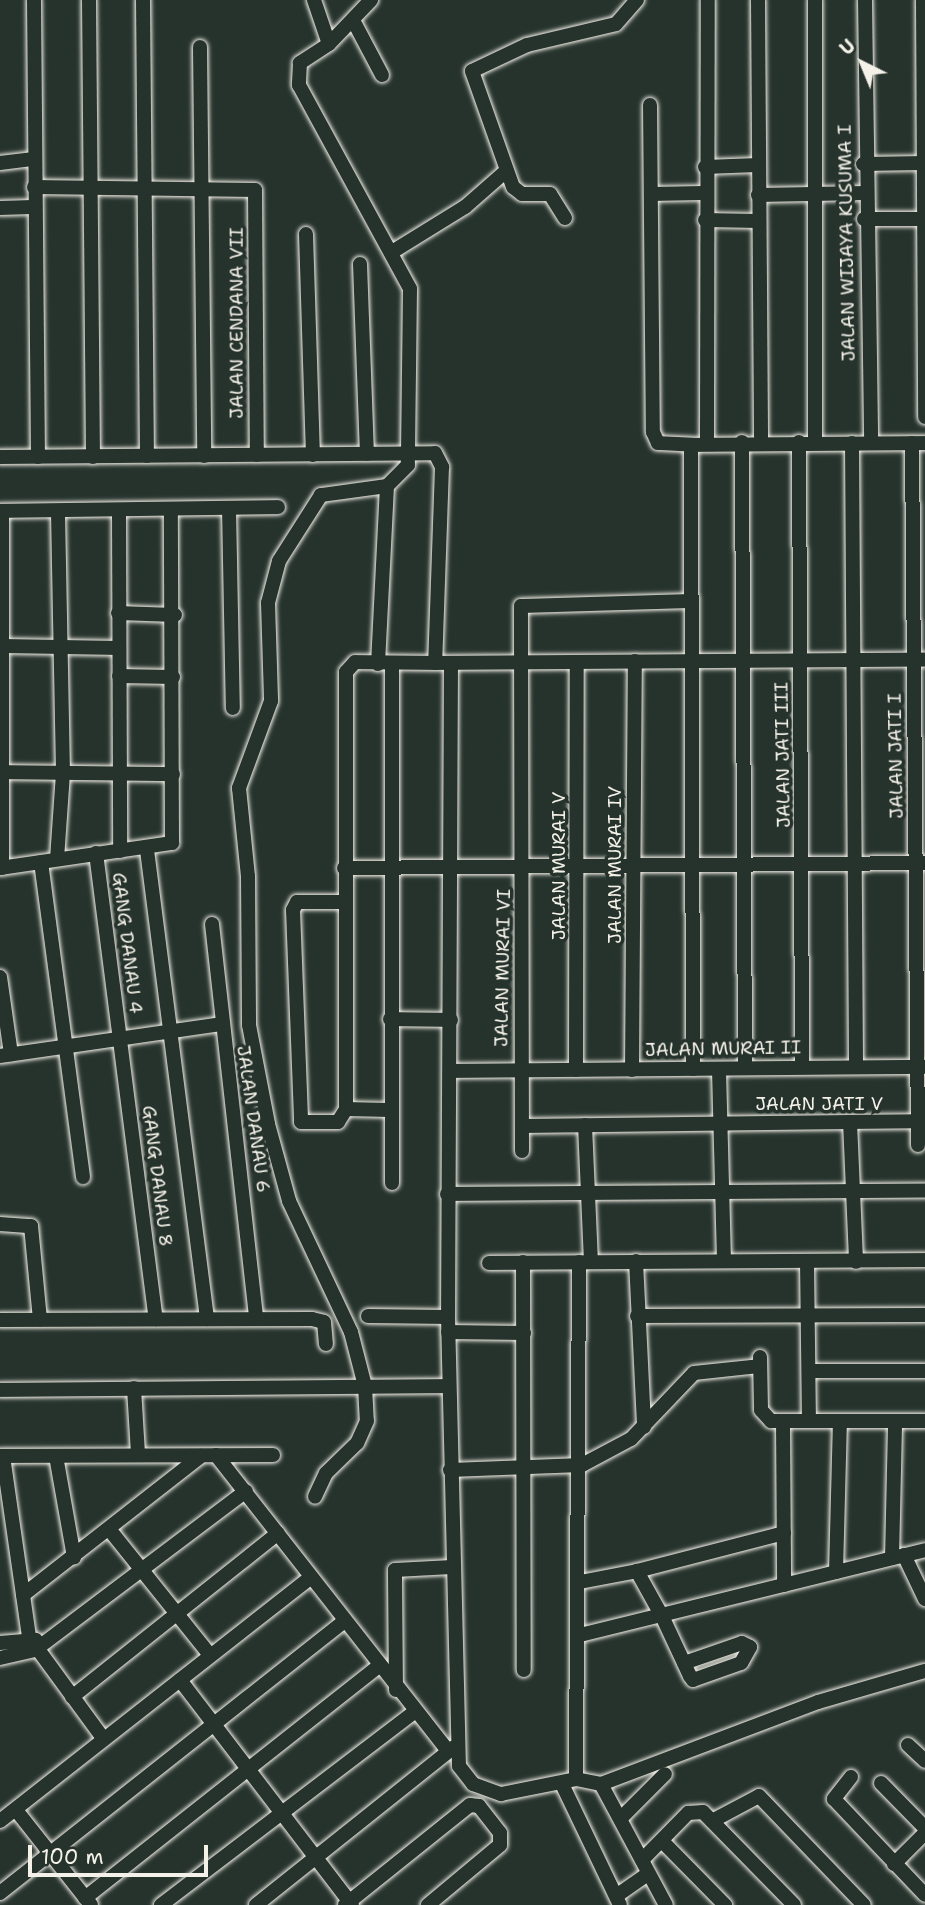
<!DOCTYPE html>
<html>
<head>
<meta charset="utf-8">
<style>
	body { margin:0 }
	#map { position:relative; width:925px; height:1905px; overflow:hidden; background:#26332d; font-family:"Shantell Sans",sans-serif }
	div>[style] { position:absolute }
	.roads { filter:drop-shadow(0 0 2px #f4f1e8) drop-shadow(0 0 2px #f4f1e8) }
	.minor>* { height:14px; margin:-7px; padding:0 7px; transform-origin:7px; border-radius:7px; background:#26332d }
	span { translate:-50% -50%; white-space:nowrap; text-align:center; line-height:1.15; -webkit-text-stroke:7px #26332d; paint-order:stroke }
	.street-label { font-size:18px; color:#f4f1e8 }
	.north { position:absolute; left:827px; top:28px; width:70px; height:70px; -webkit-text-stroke:5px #26332d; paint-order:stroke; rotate:317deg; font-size:19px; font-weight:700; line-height:28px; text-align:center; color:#f4f1e8 }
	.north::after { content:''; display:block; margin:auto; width:24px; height:32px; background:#f4f1e8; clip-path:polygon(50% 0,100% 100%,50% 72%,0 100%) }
	.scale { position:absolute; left:28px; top:1845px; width:180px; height:32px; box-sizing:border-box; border:4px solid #f4f1e8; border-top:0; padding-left:9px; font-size:21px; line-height:24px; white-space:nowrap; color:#f4f1e8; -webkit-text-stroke:5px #26332d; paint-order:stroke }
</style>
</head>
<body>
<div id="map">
	<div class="roads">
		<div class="minor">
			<div style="left:34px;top:0;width:457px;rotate:89.5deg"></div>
			<div style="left:89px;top:0;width:457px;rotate:89.5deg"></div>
			<div style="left:143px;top:0;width:456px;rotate:89.5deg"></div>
			<div style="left:314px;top:0;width:46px;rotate:71.2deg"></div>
			<div style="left:329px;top:44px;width:35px;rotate:147deg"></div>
			<div style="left:300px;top:63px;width:22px;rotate:93deg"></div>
			<div style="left:299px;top:85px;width:232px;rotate:61.4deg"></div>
			<div style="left:410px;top:289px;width:176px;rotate:90.7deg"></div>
			<div style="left:408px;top:465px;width:30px;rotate:135deg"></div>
			<div style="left:387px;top:486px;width:67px;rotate:172.2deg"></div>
			<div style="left:321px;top:495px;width:78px;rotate:122.5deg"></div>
			<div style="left:279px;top:561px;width:43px;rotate:104.7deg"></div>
			<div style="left:268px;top:603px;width:98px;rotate:88.2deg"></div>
			<div style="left:271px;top:701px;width:93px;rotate:110.2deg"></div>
			<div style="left:239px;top:788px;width:88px;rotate:84.2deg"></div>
			<div style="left:248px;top:876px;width:149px;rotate:89.6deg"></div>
			<div style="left:249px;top:1025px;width:101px;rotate:79.1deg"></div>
			<div style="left:268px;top:1124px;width:80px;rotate:74.7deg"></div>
			<div style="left:289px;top:1201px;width:145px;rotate:64.7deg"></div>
			<div style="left:351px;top:1332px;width:56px;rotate:75.5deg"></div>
			<div style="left:365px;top:1386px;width:35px;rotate:87deg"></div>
			<div style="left:367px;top:1421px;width:24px;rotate:114deg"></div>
			<div style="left:357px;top:1443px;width:43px;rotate:135.9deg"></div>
			<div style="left:326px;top:1473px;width:26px;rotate:115deg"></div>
			<div style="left:758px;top:0;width:442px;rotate:89.6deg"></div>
			<div style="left:865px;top:0;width:443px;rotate:89.2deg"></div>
			<div style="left:923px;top:0;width:417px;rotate:89.7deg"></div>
			<div style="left:354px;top:22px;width:60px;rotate:62.2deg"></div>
			<div style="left:329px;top:44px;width:61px;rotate:-46.3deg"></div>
			<div style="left:200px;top:47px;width:409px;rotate:89.4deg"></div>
			<div style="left:650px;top:105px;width:327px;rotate:89.5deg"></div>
			<div style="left:653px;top:432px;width:12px;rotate:66deg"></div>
			<div style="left:658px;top:443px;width:33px;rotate:3deg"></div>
			<div style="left:0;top:163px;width:34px;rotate:-7deg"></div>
			<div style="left:863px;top:164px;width:61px;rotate:-0.9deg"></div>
			<div style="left:705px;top:167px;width:53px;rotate:-2.2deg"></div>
			<div style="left:34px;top:187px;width:221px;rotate:0.8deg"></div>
			<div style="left:255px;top:190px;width:265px;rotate:89.6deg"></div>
			<div style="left:651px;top:194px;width:52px;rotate:-1.1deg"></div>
			<div style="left:758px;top:195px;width:107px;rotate:-1.1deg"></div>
			<div style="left:0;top:208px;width:32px;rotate:-2deg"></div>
			<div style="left:565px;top:218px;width:28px;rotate:-122deg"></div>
			<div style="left:550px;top:194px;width:28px;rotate:180deg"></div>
			<div style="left:522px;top:194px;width:11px;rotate:-142deg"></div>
			<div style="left:513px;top:187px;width:123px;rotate:-109.5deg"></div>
			<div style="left:472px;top:71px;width:61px;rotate:-25.3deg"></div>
			<div style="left:527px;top:45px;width:91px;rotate:-13.3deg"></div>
			<div style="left:616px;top:24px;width:32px;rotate:-49deg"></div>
			<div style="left:864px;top:219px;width:58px"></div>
			<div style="left:705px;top:220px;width:53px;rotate:1.1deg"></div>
			<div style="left:306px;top:234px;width:221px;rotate:88.2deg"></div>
			<div style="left:392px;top:252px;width:86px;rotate:-31.7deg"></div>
			<div style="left:465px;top:207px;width:55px;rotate:-41.3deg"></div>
			<div style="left:360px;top:264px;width:190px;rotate:87.9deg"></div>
			<div style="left:742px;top:442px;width:626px;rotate:89.73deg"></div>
			<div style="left:799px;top:442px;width:625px;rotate:89.72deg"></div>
			<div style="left:815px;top:442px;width:442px;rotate:-90deg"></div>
			<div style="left:852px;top:443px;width:624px;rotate:89.63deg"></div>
			<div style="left:912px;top:443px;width:702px;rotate:89.51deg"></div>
			<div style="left:707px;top:444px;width:444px;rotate:-89.9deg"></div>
			<div style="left:0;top:457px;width:435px;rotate:-0.5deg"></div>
			<div style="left:435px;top:453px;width:16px;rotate:63deg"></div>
			<div style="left:442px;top:467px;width:196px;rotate:92deg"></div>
			<div style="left:435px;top:663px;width:490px;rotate:-0.4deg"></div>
			<div style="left:229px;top:508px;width:200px;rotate:88.9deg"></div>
			<div style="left:119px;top:510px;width:341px;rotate:89.8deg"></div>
			<div style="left:0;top:511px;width:278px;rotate:-0.8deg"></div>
			<div style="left:2px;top:511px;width:357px;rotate:90deg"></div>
			<div style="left:118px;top:613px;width:57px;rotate:2deg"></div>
			<div style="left:4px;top:646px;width:115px;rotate:1deg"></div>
			<div style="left:451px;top:663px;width:654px;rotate:90.26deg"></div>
			<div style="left:448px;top:1317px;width:449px;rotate:88.6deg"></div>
			<div style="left:459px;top:1766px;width:23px;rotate:52deg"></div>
			<div style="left:473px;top:1784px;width:30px;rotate:20deg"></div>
			<div style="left:501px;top:1794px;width:76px;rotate:-11.3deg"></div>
			<div style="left:576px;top:1779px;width:25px;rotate:11deg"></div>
			<div style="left:601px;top:1784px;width:232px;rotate:-20.7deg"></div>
			<div style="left:818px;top:1702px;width:111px;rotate:-16.2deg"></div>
			<div style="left:378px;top:664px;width:178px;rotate:-87.1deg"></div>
			<div style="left:119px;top:676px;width:54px;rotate:1.1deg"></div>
			<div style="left:0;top:772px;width:173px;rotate:0.7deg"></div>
			<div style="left:147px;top:850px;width:473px;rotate:82.7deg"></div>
			<div style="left:96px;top:853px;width:470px;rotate:82.7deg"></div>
			<div style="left:57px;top:859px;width:86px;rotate:-86deg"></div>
			<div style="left:63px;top:773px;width:262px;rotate:-91.1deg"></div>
			<div style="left:41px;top:862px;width:318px;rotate:82.4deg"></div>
			<div style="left:0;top:868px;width:174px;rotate:-8.3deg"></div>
			<div style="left:172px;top:843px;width:333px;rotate:-90.2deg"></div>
			<div style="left:344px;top:868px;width:581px;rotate:-0.49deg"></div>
			<div style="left:344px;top:902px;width:47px;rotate:180deg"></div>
			<div style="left:297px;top:902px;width:9px;rotate:117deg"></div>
			<div style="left:293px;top:910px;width:212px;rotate:87.8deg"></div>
			<div style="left:301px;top:1122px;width:37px"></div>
			<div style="left:338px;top:1122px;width:15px;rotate:-58deg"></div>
			<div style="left:346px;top:1109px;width:437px;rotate:-90deg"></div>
			<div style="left:346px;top:672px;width:13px;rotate:-48deg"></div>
			<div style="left:355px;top:662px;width:80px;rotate:0.7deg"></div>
			<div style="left:212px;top:924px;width:397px;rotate:83.6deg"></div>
			<div style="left:0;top:977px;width:78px;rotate:81.9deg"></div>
			<div style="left:390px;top:1019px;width:61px;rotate:0.9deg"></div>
			<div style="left:0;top:1056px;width:223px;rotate:-8.2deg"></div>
			<div style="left:693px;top:1069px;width:624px;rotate:-90.18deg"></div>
			<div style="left:691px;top:445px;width:234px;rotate:-0.5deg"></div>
			<div style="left:576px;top:1070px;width:408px;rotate:-89.9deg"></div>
			<div style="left:632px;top:1070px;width:409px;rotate:-89.6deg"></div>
			<div style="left:719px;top:1070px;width:191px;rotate:88.5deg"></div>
			<div style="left:452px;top:1071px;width:473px;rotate:-0.5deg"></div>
			<div style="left:346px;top:1109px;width:43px;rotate:1.3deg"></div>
			<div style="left:850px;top:1122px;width:140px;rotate:87.5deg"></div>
			<div style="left:585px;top:1125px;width:137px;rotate:87.5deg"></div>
			<div style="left:522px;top:1126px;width:395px;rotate:-0.7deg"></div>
			<div style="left:522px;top:1151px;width:545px;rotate:-90.11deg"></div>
			<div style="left:521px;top:606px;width:171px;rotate:-1.7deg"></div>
			<div style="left:392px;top:1183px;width:519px;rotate:-90deg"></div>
			<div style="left:447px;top:1194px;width:478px;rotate:-0.4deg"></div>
			<div style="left:0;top:1224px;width:31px;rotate:4deg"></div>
			<div style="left:31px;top:1226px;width:94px;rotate:84.5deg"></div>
			<div style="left:636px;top:1261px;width:166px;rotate:87.2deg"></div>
			<div style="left:807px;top:1261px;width:159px;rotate:89.3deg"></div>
			<div style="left:523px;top:1262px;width:408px;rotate:89.9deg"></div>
			<div style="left:489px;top:1263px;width:436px;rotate:-0.4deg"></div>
			<div style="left:368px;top:1316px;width:80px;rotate:0.7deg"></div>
			<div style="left:637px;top:1316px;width:288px;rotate:-0.2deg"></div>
			<div style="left:0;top:1320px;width:312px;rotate:-0.2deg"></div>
			<div style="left:312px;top:1319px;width:12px;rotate:14deg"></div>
			<div style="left:324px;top:1322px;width:22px;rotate:85deg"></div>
			<div style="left:448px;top:1332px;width:76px;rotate:0.8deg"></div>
			<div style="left:760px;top:1357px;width:53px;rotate:88.9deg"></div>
			<div style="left:761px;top:1410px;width:15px;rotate:48deg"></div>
			<div style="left:771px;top:1421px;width:154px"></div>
			<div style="left:809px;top:1371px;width:116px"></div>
			<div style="left:134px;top:1388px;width:65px;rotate:86.5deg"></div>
			<div style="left:0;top:1390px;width:449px;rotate:-0.5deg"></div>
			<div style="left:783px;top:1423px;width:162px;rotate:89.6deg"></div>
			<div style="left:216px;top:1455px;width:376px;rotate:51.9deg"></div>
			<div style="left:0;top:1456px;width:273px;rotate:-0.2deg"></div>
			<div style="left:3px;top:1456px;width:183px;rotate:81.8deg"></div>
			<div style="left:29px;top:1637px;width:125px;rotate:53.8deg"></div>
			<div style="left:56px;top:1456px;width:103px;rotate:79.9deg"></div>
			<div style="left:450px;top:1470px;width:132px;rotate:-2.2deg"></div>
			<div style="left:582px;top:1465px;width:55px;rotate:-28deg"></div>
			<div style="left:631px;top:1439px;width:91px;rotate:-46.3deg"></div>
			<div style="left:694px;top:1373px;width:65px;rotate:-6.1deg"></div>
			<div style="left:109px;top:1529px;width:160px;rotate:51.3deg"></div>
			<div style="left:904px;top:1555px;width:49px;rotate:64.5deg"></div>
			<div style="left:892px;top:1558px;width:137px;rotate:-88.7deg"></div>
			<div style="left:836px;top:1572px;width:151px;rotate:-88.5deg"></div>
			<div style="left:580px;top:1582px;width:58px;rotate:-10.9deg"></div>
			<div style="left:23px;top:1595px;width:226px;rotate:-38deg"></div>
			<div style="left:580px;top:1635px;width:355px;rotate:-13.8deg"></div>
			<div style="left:0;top:1643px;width:36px;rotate:-5deg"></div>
			<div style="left:0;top:1658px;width:36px;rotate:-13deg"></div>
			<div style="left:35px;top:1650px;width:264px;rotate:-37deg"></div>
			<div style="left:684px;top:1663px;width:61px;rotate:-19deg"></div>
			<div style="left:742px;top:1643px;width:9px;rotate:27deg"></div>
			<div style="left:750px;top:1647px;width:18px;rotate:119deg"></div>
			<div style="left:741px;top:1663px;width:51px;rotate:160.5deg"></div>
			<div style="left:693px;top:1680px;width:5px;rotate:-127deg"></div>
			<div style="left:690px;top:1676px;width:64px;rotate:-115deg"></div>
			<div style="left:663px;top:1618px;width:54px;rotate:-119deg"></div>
			<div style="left:637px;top:1571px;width:152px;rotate:-14.5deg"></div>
			<div style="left:180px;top:1680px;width:283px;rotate:52.6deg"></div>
			<div style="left:396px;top:1690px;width:120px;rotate:-90.5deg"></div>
			<div style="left:395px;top:1570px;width:57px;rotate:-3deg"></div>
			<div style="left:72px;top:1697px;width:263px;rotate:-38.5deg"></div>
			<div style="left:908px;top:1745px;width:23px;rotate:43deg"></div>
			<div style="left:851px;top:1777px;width:28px;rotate:128deg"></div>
			<div style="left:834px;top:1799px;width:132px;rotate:46.5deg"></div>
			<div style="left:576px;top:1779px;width:517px;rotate:-89.67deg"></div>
			<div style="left:881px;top:1783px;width:63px;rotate:45.6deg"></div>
			<div style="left:562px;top:1784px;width:134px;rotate:64.4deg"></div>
			<div style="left:601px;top:1784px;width:137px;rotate:61.8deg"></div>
			<div style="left:16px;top:1810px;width:121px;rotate:51.7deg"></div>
			<div style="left:621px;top:1818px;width:62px;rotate:-45deg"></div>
			<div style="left:0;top:1821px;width:392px;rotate:-38.1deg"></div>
			<div style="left:712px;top:1821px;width:53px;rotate:-28deg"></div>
			<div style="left:759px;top:1796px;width:151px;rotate:46.1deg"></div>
			<div style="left:662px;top:1841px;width:90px;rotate:45.5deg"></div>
			<div style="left:642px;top:1860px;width:66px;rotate:-45.6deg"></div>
			<div style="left:688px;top:1813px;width:15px;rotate:-4deg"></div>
			<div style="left:703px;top:1812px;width:130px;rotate:45.6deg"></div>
			<div style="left:894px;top:1864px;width:44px;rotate:-45deg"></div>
			<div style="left:0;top:1893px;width:439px;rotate:-38.3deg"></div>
			<div style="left:619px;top:1894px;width:35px;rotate:-35deg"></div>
			<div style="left:85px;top:1898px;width:372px;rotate:-38.3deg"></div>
			<div style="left:161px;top:1905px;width:318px;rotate:-37.3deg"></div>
			<div style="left:256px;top:1905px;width:253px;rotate:-38.6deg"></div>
			<div style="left:345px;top:1905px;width:160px;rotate:-38.7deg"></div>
			<div style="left:470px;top:1805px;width:9px;rotate:6deg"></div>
			<div style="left:479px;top:1806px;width:34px;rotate:52deg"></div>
			<div style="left:500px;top:1833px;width:12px;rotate:90deg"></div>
			<div style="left:500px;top:1845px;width:94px;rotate:140.2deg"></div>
		</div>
	</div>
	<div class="street-label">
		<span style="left:847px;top:243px;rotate:-91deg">JALAN WIJAYA KUSUMA I</span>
		<span style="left:237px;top:323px;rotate:-90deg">JALAN CENDANA VII</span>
		<span style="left:783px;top:755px;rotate:-91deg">JALAN JATI III</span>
		<span style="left:896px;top:756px;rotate:-91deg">JALAN JATI I</span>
		<span style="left:615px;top:865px;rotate:-90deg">JALAN MURAI IV</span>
		<span style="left:559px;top:866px;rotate:-90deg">JALAN MURAI V</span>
		<span style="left:127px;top:943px;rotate:83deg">GANG DANAU 4</span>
		<span style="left:503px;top:968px;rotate:-89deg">JALAN MURAI VI</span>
		<span style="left:723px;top:1049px;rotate:-1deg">JALAN MURAI II</span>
		<span style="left:819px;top:1104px">JALAN JATI V</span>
		<span style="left:253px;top:1119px;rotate:82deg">JALAN DANAU 6</span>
		<span style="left:157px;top:1176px;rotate:83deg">GANG DANAU 8</span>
	</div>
	<div class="north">U</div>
	<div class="scale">100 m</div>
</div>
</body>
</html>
